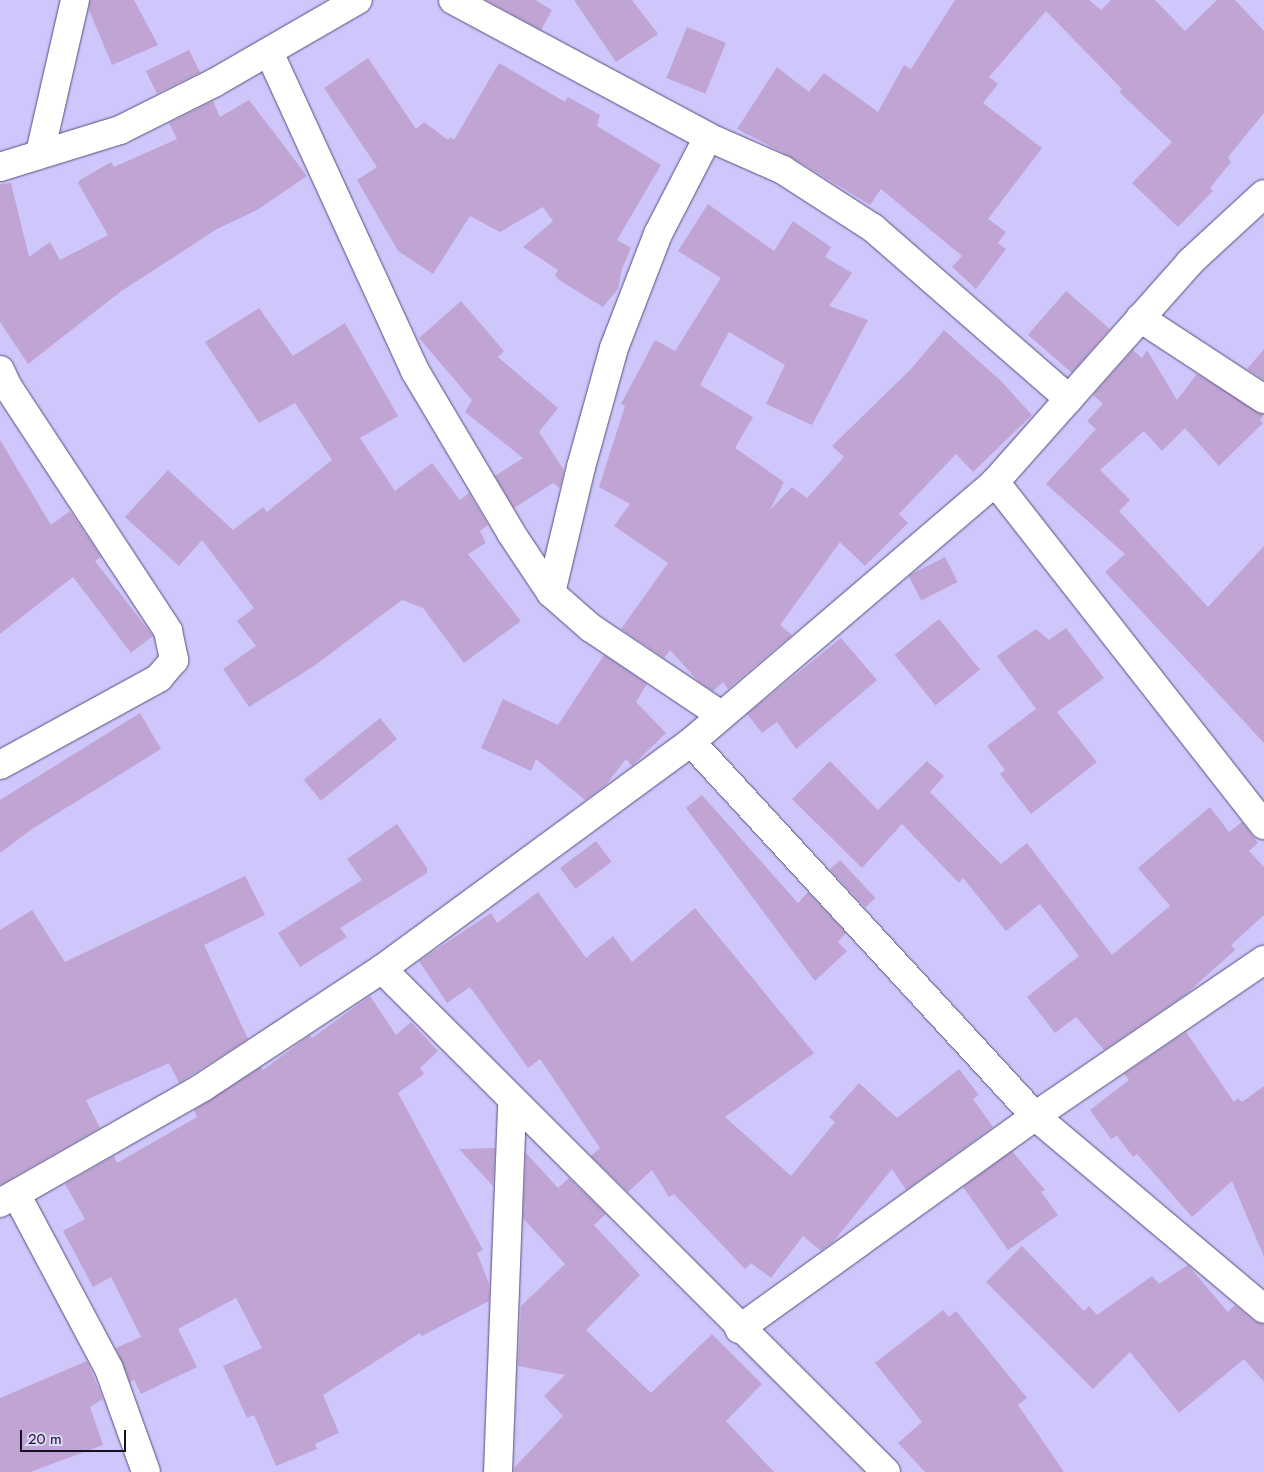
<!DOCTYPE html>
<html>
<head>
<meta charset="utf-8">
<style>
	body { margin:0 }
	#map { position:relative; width:1264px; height:1472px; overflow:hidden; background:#cfc7fc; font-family:Jost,sans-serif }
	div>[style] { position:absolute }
	.building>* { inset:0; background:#c0a4d3; transform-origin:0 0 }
	.roads { filter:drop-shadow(0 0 1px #564e7b) drop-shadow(0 0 1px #564e7b) }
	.street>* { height:28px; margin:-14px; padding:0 14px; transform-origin:14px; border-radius:14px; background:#fff }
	span { translate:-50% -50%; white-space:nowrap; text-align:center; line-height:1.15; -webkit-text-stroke:4px #dcd7f7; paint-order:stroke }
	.scale { position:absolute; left:20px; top:1430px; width:106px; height:22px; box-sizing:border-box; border:2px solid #161224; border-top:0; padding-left:6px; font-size:15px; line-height:18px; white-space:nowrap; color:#161224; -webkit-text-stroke:4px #dcd7f7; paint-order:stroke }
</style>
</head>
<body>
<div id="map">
	<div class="building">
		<div style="clip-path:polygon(90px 0,134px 0,158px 45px,112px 65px,89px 10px)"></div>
		<div style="clip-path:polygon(486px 0,535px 0,552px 10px,541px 30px)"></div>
		<div style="clip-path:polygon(574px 0,632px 0,658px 34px,616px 62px)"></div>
		<div style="clip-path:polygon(955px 0,1089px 0,1101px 10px,1111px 0,1155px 0,1185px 31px,1217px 0,1235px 0,1264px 31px,1264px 113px,1228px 157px,1231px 162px,1210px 188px,1213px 191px,1178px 227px,1132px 183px,1172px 142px,1119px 92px,1122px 89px,1046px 11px,989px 77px,998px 84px,983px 103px,1042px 148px,988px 219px,1006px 232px,998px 243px,1006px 249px,976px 289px,952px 267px,962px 256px,881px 189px,870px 205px,791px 157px,737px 129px,777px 67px,809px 92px,824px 73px,878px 112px,904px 65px,911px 69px)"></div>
		<div style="left:687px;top:27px;width:42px;height:55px;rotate:22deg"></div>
		<div style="left:189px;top:50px;width:25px;height:48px;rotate:64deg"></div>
		<div style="clip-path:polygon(368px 58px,416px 129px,424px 122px,448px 140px,450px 137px,454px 140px,499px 63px,565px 102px,568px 97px,600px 115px,597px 126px,661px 165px,617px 240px,631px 248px,622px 269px,618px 289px,603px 307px,559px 280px,555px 275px,558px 270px,523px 247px,553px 221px,543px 207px,500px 232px,470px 216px,433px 274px,398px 251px,357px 180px,377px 167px,324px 88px)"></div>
		<div style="clip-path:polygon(249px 100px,307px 176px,257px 210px,217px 229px,120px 292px,28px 364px,0 322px,0 184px,11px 183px,29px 257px,50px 242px,60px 260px,108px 235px,78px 183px,80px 180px,111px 162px,114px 167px,177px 139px,169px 123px,213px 101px,220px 117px)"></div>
		<div style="clip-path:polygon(708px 204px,774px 251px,793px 221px,831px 247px,825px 257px,852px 273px,829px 306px,868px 320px,812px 425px,766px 404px,785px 365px,729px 332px,700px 385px,753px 417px,735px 448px,784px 482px,770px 510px,792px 487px,807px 498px,844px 457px,832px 446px,911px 369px,944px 330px,1001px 381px,1032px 415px,973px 472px,956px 454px,899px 514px,908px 523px,865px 566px,840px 542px,780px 625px,792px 635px,728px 689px,723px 682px,713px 691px,698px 681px,670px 650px,664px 658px,621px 629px,668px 563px,614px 526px,630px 504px,599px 487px,625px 406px,621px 404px,655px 340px,675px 351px,721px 278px,678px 251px)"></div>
		<div style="left:1066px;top:291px;width:58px;height:58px;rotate:41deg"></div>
		<div style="clip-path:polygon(461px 301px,504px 351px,498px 357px,558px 408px,539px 432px,564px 470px,560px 488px,553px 483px,514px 508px,495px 476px,523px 458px,465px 412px,472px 400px,419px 338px)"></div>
		<div style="clip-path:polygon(259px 308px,293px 356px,345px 323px,398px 416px,360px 438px,395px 491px,432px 463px,460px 500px,469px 493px,488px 525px,480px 531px,486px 543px,468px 554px,521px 621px,464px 663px,423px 608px,402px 600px,314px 666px,249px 707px,223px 669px,256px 646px,237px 621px,254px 608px,202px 540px,179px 566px,125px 517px,168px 470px,233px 530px,263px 507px,267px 512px,332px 460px,295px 403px,259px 423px,205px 342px)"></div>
		<div style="clip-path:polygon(1264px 349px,1264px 380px,1247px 369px)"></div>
		<div style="clip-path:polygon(1133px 350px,1142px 358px,1147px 350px,1177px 400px,1197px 374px,1264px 414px,1260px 420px,1263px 423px,1219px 466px,1185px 428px,1162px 451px,1144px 431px,1100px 470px,1130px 500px,1119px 511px,1208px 607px,1264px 546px,1264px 743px,1105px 572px,1125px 554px,1046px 484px,1096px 429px,1087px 421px,1103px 404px,1093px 395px)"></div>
		<div style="clip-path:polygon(0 440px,51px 525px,70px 511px,101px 557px,95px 561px,153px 636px,131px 653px,73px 577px,0 634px)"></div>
		<div style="left:945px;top:557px;width:28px;height:41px;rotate:63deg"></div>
		<div style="left:939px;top:619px;width:65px;height:57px;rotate:51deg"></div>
		<div style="clip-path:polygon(1066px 628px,1104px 678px,1057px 712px,1097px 762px,1031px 814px,1000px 774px,1005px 770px,987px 746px,1036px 709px,997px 656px,1036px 629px,1049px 640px)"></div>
		<div style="clip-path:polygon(841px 638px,877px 680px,796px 749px,777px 722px,762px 733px,747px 714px)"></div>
		<div style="clip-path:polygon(604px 655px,647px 684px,636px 702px,666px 733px,632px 766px,626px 759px,605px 786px,585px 800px,536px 759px,531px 771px,481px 748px,503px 699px,558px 725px)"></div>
		<div style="clip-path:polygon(140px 713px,161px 749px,32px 829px,0 853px,0 800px)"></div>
		<div style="left:380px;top:718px;width:27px;height:98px;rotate:51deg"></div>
		<div style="clip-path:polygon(830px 761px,878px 810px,927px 761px,944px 776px,930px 792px,1001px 864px,1027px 843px,1112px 955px,1170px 906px,1138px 868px,1210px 807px,1229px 832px,1242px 822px,1258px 843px,1249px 851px,1264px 867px,1264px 915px,1231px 945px,1235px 950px,1185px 995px,1104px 1050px,1076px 1017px,1055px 1033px,1027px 997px,1079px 956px,1040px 904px,1006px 931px,963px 878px,959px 883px,902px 824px,862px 868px,792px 799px)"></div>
		<div style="clip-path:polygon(702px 795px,798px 903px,808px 892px,846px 933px,838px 942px,847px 951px,815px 981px,686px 808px)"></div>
		<div style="clip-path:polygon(397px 824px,427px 868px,427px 873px,340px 928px,347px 937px,300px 967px,278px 933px,362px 880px,347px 859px)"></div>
		<div style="left:596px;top:841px;width:26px;height:45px;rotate:53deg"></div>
		<div style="left:840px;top:860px;width:52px;height:14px;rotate:47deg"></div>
		<div style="clip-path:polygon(245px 876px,265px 915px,204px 945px,248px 1039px,179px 1083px,169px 1063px,86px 1100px,100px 1128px,0 1185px,0 930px,32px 910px,65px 962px)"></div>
		<div style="clip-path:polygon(538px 892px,586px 958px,613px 936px,632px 962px,695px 908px,814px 1053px,725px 1117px,791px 1176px,835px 1122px,829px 1117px,859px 1083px,897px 1118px,959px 1069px,979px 1095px,973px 1099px,993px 1127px,906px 1190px,892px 1169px,833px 1242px,821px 1251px,803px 1236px,771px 1278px,751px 1263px,745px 1269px,674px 1194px,669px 1197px,652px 1170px,628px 1192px,591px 1156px,600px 1148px,540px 1059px,528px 1068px,470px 987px,447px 1003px,419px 961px,491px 913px,497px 923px)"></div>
		<div style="clip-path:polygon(370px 996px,396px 1035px,411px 1022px,438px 1051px,420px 1068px,424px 1074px,398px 1093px,483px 1250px,477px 1253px,489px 1284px,489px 1301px,422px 1336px,420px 1333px,323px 1395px,339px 1433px,315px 1444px,317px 1449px,276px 1466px,254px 1415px,247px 1418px,223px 1366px,262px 1348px,236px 1298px,178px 1329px,197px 1367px,141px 1394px,134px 1380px,130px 1382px,116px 1348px,141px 1337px,111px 1277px,93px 1287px,63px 1231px,85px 1219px,65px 1184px,114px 1156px,117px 1163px,197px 1117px,194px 1110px,261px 1067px,263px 1070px,310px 1035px,312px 1038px)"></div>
		<div style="clip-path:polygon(1186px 1032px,1234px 1102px,1238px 1098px,1242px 1102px,1264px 1086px,1264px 1257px,1232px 1181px,1192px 1217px,1137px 1154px,1133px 1157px,1117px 1136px,1111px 1139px,1090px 1110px,1129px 1080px,1124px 1074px)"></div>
		<div style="clip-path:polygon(495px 1148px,493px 1186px,459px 1149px)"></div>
		<div style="clip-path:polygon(1012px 1151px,1045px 1190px,1041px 1192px,1058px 1215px,1008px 1250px,963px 1187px)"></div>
		<div style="clip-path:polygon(526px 1153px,558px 1188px,569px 1178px,606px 1214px,594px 1225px,640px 1275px,586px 1330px,651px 1393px,712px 1334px,762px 1384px,726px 1421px,774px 1472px,514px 1472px,514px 1468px,563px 1416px,544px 1396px,565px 1375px,518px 1366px,521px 1306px,565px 1264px,523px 1218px)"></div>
		<div style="clip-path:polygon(1022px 1246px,1084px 1311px,1089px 1306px,1097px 1315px,1152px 1276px,1159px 1284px,1188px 1265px,1228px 1312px,1235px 1305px,1254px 1321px,1264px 1324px,1264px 1382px,1244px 1359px,1179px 1413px,1130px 1352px,1093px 1389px,986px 1282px)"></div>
		<div style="clip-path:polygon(943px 1310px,949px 1317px,956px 1311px,1027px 1398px,1018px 1405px,1064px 1472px,925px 1472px,898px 1443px,922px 1422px,875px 1363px)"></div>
		<div style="clip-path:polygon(87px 1361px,103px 1399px,90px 1407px,103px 1445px,30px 1472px,0 1472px,0 1398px)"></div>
	</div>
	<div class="roads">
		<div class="street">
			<div style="left:453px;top:0;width:289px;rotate:28.2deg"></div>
			<div style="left:708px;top:137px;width:82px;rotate:23.7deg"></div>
			<div style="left:783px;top:170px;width:107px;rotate:32.8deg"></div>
			<div style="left:873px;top:228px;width:260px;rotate:41.1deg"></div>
			<div style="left:269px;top:52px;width:351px;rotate:65.4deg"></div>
			<div style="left:415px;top:371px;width:188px;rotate:59.3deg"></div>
			<div style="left:511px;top:533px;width:72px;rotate:56.3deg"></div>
			<div style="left:551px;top:593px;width:53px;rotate:41.2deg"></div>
			<div style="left:591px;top:628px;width:156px;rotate:33.8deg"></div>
			<div style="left:40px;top:153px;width:157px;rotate:-77.1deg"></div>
			<div style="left:0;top:167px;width:126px;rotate:-17.1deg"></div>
			<div style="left:120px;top:130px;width:105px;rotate:-26.6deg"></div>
			<div style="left:214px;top:83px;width:166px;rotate:-30deg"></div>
			<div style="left:1140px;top:318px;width:148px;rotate:33.2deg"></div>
			<div style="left:0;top:370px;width:19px;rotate:65deg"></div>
			<div style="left:8px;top:387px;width:292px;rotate:56.7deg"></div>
			<div style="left:168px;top:631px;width:30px;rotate:78deg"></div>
			<div style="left:174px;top:660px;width:23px;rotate:130deg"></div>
			<div style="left:159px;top:678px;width:181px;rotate:151.3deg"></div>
			<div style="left:995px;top:482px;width:436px;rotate:51.9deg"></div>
			<div style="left:551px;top:593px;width:130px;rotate:-76.6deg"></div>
			<div style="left:581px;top:467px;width:123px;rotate:-74.5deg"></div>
			<div style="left:614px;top:348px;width:122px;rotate:-68.9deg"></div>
			<div style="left:658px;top:234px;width:109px;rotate:-62.7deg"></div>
			<div style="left:691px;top:742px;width:508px;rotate:47.39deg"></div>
			<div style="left:1035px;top:1116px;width:299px;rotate:40.1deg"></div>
			<div style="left:382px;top:969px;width:712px;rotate:44.94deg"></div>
			<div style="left:16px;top:1194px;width:198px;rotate:62deg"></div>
			<div style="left:109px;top:1369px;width:109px;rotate:70.2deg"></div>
			<div style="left:0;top:1203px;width:234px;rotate:-29.7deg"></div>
			<div style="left:203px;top:1087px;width:214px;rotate:-33.4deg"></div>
			<div style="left:382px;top:969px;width:383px;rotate:-36.3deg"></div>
			<div style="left:691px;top:742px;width:400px;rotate:-40.5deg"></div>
			<div style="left:995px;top:482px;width:294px;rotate:-48.4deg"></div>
			<div style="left:1190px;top:262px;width:100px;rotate:-42.6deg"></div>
			<div style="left:739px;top:1329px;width:365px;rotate:-35.7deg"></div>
			<div style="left:1035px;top:1116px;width:277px;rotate:-34.3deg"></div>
			<div style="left:498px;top:1472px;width:372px;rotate:-87.8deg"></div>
		</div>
	</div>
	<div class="scale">20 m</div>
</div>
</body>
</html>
